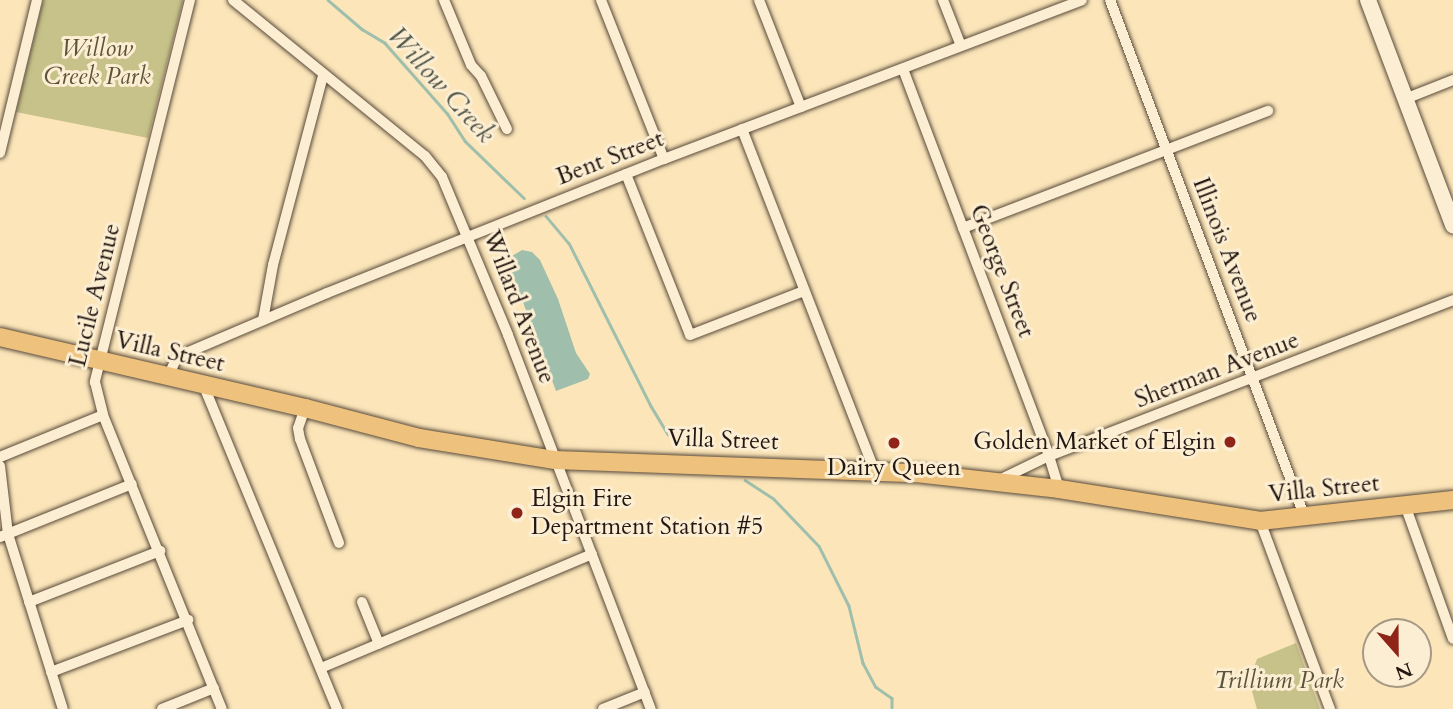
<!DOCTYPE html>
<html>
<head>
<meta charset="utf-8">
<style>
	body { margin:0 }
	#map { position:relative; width:1453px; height:709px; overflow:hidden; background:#fbe5b9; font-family:Cardo,serif }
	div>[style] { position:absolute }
	.green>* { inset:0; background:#c6c28a }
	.water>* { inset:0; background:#9fbfac }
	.stream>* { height:2.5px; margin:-1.25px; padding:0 1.25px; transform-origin:1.25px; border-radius:1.25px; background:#9fbfac }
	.roads { filter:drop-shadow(0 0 2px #594a3b) drop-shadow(0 0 2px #594a3b) }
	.street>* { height:10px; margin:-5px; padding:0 5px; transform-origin:5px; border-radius:5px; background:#fceed2 }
	.secondary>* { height:16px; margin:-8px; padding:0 8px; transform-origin:8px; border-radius:8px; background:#fceed2 }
	.primary>* { height:18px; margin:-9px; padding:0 9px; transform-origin:9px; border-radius:9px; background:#eec27c }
	.dots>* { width:19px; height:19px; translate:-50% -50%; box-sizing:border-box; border:4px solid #fceed2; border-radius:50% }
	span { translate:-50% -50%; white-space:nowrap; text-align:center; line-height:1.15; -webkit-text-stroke:6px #fceed2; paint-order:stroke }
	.park-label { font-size:24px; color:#5c533b; font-style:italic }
	.street-label { font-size:24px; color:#231711 }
	.poi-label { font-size:24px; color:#231711 }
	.right { translate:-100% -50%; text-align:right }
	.left { translate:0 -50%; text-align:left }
	.water-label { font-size:26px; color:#4e5247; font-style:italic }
	.north { position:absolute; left:1362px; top:618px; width:70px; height:70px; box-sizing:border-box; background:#fceed2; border:2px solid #a59885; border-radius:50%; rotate:159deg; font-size:19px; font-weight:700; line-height:28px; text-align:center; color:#231711 }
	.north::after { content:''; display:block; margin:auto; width:24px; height:32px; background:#8f2418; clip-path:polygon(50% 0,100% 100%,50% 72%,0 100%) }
</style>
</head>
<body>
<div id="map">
	<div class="green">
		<div style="clip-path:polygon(43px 0,183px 0,148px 138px,16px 112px)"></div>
		<div style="clip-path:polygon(1296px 643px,1320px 709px,1257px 709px,1249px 681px,1257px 659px)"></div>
	</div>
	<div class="water">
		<div style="clip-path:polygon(522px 250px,532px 252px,540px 260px,558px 299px,576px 353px,590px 374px,588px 379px,556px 391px,507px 259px)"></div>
	</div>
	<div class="stream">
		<div style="left:328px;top:0;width:45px;rotate:40.5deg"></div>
		<div style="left:362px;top:29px;width:27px;rotate:31deg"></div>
		<div style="left:385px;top:43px;width:94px;rotate:48.5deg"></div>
		<div style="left:447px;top:113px;width:33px;rotate:57deg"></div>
		<div style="left:465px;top:141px;width:82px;rotate:44deg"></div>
		<div style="left:546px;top:216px;width:35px;rotate:50deg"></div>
		<div style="left:569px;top:243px;width:182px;rotate:63.3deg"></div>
		<div style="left:651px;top:406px;width:33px;rotate:59deg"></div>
		<div style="left:745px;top:480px;width:33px;rotate:33deg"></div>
		<div style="left:773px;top:498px;width:66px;rotate:46.2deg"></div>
		<div style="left:819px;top:546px;width:67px;rotate:63.4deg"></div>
		<div style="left:849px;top:606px;width:59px;rotate:76.2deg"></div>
		<div style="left:863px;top:663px;width:27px;rotate:62deg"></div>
		<div style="left:876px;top:687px;width:19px;rotate:35deg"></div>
		<div style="left:892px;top:698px;width:11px;rotate:90deg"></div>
	</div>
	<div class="roads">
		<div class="street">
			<div style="left:190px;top:0;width:394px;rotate:104deg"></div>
			<div style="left:95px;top:382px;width:34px;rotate:76deg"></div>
			<div style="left:103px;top:415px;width:317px;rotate:68deg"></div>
			<div style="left:233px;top:0;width:247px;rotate:39.1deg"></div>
			<div style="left:425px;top:156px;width:27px;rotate:51deg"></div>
			<div style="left:442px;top:177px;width:171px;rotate:67.3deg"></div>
			<div style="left:508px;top:335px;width:400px;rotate:69.1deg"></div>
			<div style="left:444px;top:0;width:70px;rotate:67.4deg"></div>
			<div style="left:471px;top:65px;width:15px;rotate:48deg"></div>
			<div style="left:481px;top:76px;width:59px;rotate:63.9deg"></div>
			<div style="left:601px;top:0;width:171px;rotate:68.4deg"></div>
			<div style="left:759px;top:0;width:115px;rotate:68.6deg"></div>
			<div style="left:943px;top:0;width:49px;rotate:68.6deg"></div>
			<div style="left:1110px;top:0;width:550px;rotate:69.36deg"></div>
			<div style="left:903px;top:69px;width:414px;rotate:69.3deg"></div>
			<div style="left:1049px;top:456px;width:34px;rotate:73deg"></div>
			<div style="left:1405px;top:99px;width:52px;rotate:-21.6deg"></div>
			<div style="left:742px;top:129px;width:366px;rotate:68.8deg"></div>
			<div style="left:0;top:153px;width:157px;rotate:-76.4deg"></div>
			<div style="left:626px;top:174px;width:173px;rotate:68.3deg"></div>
			<div style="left:690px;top:335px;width:122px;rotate:-21.1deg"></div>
			<div style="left:963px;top:228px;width:327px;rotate:-21deg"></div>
			<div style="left:263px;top:320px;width:56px;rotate:-79.7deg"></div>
			<div style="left:273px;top:265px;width:196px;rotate:-75.2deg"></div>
			<div style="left:168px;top:377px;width:22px;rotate:-66deg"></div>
			<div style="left:177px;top:357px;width:163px;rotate:-23.1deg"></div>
			<div style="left:327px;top:293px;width:363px;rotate:-21.7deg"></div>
			<div style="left:664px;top:159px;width:447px;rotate:-20.8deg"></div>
			<div style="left:203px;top:384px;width:352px;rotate:67.6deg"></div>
			<div style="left:305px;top:408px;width:21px;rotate:109deg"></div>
			<div style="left:298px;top:428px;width:11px;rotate:80deg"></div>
			<div style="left:300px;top:439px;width:111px;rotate:69.4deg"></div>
			<div style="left:0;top:457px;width:111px;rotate:-22.2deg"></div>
			<div style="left:0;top:466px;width:68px;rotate:83.3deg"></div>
			<div style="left:8px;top:534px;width:183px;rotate:72.6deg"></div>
			<div style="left:997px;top:481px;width:58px;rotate:-25.7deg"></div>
			<div style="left:1049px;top:456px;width:433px;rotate:-21.1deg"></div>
			<div style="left:1405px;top:505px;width:142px;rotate:70.3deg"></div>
			<div style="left:1260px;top:521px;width:201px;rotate:69.6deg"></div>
			<div style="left:0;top:537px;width:142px;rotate:-21.9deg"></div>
			<div style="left:29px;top:602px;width:141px;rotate:-21.3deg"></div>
			<div style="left:362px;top:602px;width:45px;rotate:68deg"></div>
			<div style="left:321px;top:668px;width:294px;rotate:-22.8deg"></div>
			<div style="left:51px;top:672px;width:147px;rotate:-20.8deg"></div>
			<div style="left:162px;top:709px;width:56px;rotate:-22deg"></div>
			<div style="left:603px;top:709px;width:45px;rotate:-22deg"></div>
		</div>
		<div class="secondary">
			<div style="left:1368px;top:0;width:241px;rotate:69.3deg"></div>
		</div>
		<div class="primary">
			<div style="left:0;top:337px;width:313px;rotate:13.1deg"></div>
			<div style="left:305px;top:408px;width:118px;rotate:14.7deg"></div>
			<div style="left:419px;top:438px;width:138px;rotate:9.2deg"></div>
			<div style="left:555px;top:460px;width:361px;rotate:2.1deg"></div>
			<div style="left:916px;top:473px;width:144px;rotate:6.4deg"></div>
			<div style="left:1059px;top:489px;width:204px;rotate:9deg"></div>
			<div style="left:1260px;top:521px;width:194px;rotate:-6.2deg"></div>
		</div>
	</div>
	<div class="dots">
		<div style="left:1230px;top:442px;background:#8f2418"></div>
		<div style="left:894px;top:443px;background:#8f2418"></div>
		<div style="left:517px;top:513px;background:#8f2418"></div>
	</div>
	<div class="park-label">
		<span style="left:97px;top:63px">Willow<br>Creek Park</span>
		<span style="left:1279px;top:681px">Trillium Park</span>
	</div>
	<div class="street-label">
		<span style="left:610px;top:158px;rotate:-21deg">Bent Street</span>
		<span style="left:1227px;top:250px;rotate:69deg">Illinois Avenue</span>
		<span style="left:1002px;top:271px;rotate:69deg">George Street</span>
		<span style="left:95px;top:295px;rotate:-76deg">Lucile Avenue</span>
		<span style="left:519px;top:307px;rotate:69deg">Willard Avenue</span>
		<span style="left:170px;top:352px;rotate:13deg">Villa Street</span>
		<span style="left:1217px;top:370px;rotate:-21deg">Sherman Avenue</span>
		<span style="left:723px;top:440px;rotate:2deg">Villa Street</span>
		<span style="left:1324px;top:489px;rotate:-6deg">Villa Street</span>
	</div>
	<div class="poi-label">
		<span class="right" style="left:1216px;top:442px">Golden Market of Elgin</span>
		<span style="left:894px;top:468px">Dairy Queen</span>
		<span class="left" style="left:531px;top:513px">Elgin Fire<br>Department Station #5</span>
	</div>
	<div class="water-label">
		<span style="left:441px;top:85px;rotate:48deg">Willow Creek</span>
	</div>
	<div class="north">N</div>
</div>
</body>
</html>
